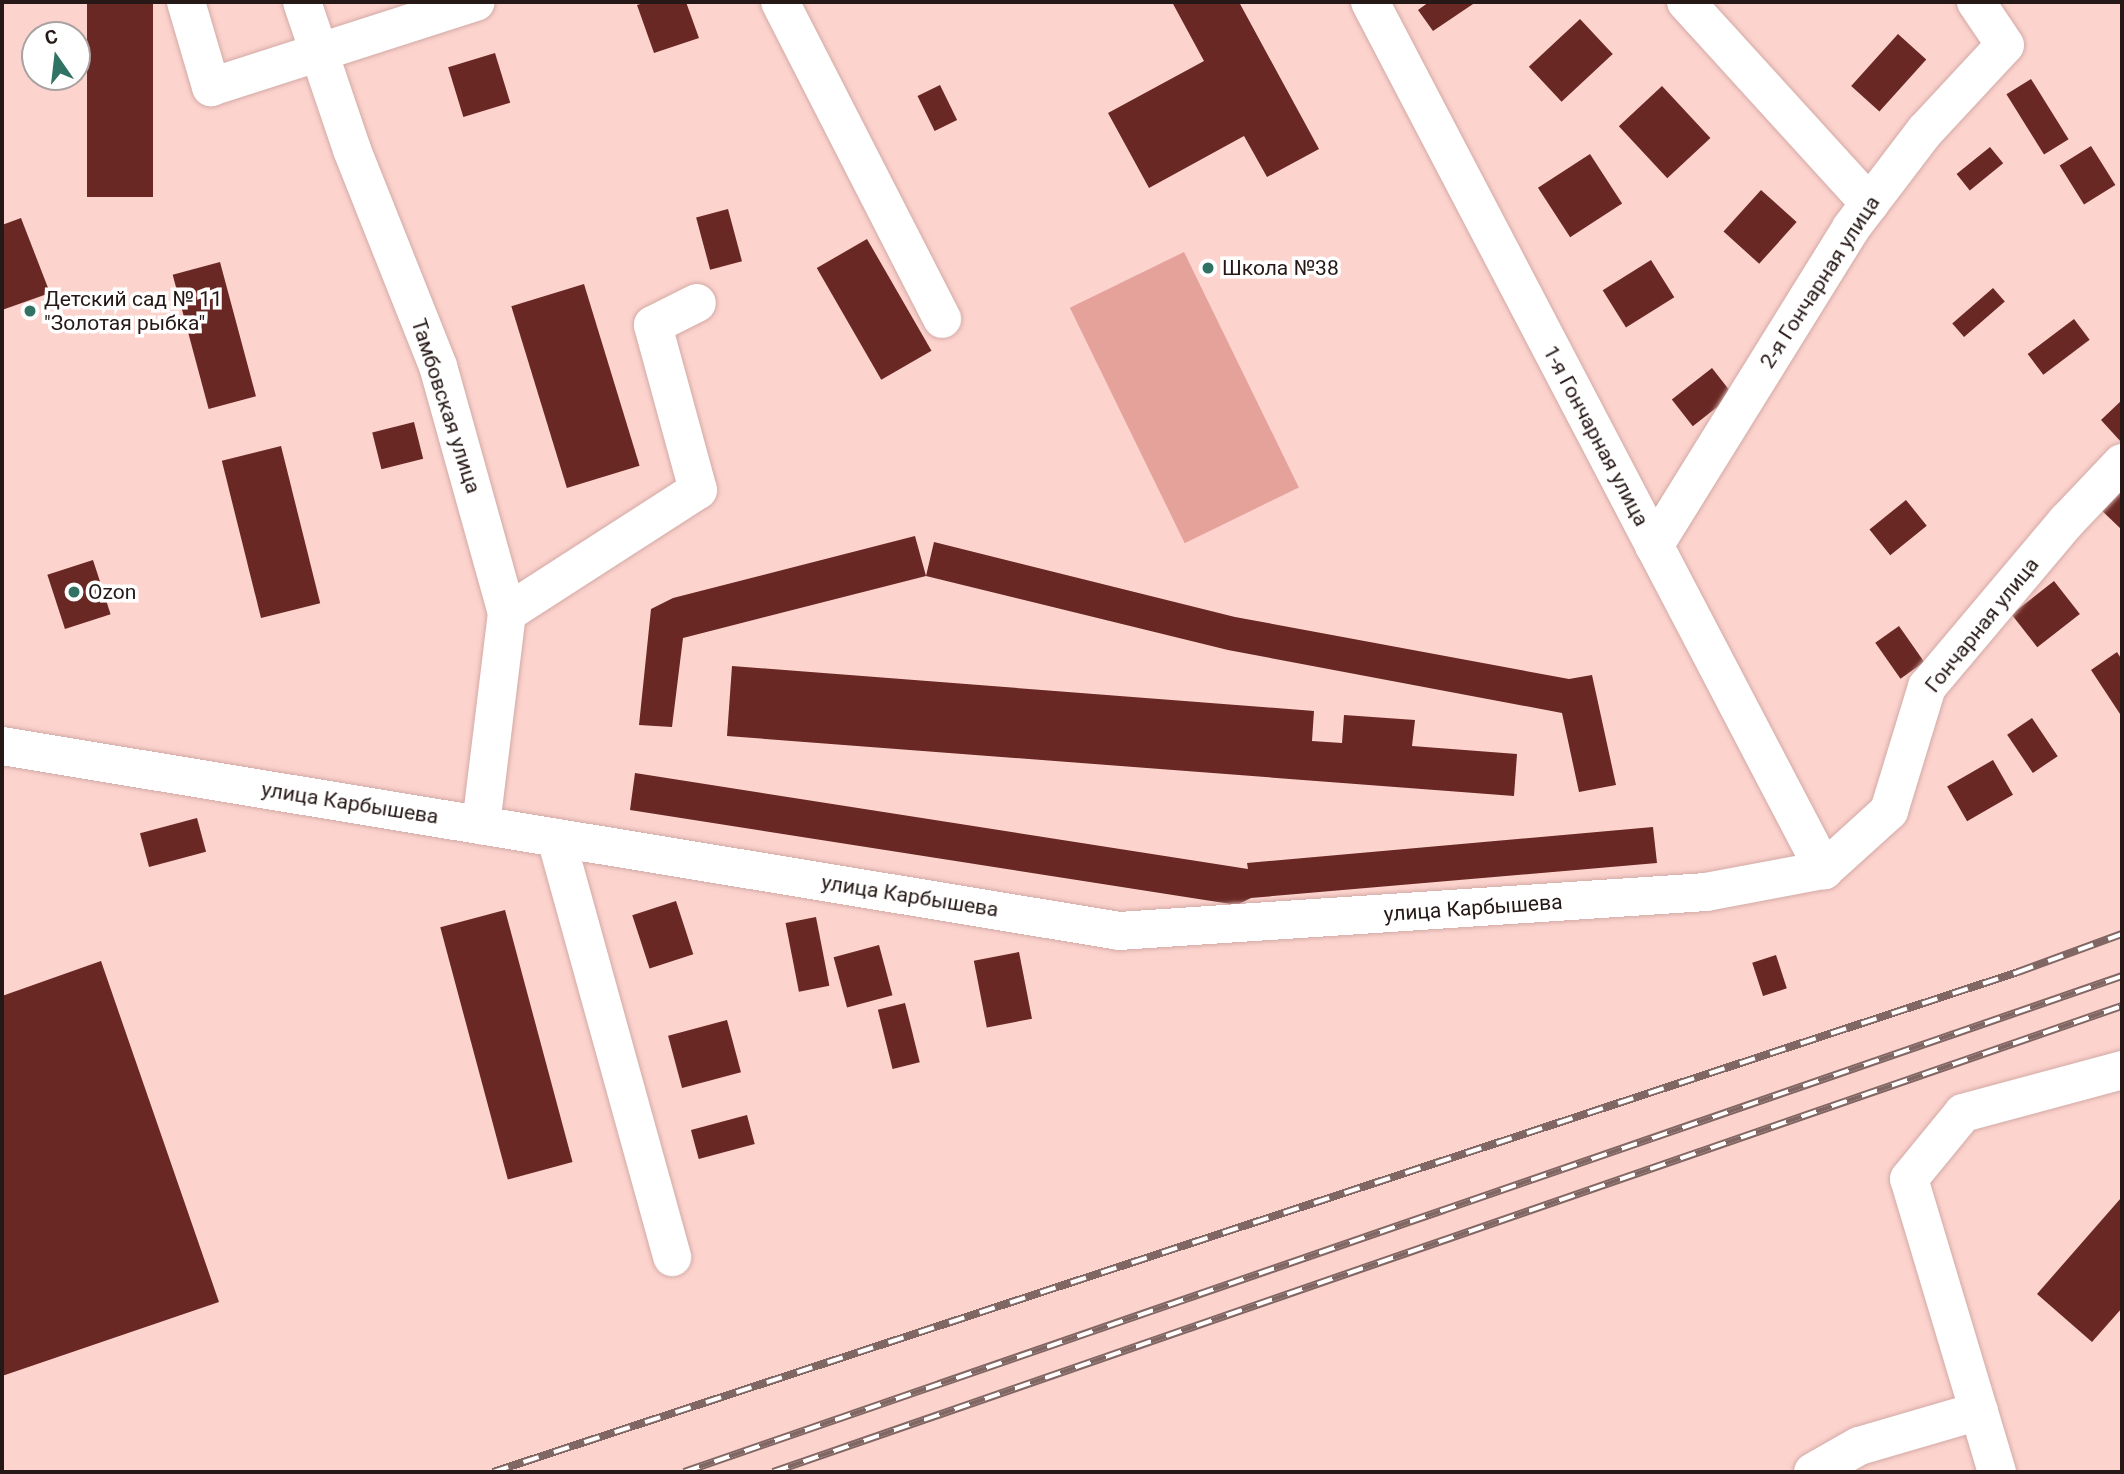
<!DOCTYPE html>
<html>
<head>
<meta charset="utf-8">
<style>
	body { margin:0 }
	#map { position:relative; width:2124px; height:1474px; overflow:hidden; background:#fdd3ce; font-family:Roboto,sans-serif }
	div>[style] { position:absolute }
	.green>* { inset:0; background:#e4a29b; transform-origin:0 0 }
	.building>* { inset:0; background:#692824; transform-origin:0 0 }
	.roads { filter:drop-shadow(0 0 2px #d2aaa5) drop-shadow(0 0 2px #d2aaa5) }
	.minor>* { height:38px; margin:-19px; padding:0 19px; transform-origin:19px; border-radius:19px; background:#fff }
	.rail>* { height:8px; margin-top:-4px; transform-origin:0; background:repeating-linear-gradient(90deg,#fff 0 16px,#816764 0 32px); box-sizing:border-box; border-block:2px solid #816764 }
	.dots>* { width:19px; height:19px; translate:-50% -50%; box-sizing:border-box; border:4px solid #fff; border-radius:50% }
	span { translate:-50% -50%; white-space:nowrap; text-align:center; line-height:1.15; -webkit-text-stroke:7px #fff; paint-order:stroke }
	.poi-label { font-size:21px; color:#261816 }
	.left { translate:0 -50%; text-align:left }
	.street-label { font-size:21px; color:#261816 }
	.frame { position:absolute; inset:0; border:4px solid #261816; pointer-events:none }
	.north { position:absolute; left:21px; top:21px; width:70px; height:70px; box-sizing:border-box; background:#fff; border:2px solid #a8a3a2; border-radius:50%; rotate:346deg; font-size:19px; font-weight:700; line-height:28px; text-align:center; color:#261816 }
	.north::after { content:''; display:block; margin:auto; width:24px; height:32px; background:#307365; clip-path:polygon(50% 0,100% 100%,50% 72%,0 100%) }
</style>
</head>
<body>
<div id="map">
	<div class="green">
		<div style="left:1184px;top:252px;width:262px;height:127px;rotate:64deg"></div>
	</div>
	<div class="building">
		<div style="left:87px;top:2px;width:66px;height:195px"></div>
		<div style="clip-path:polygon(647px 2px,686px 2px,699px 38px,654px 53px,637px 5px)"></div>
		<div style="clip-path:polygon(1172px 2px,1239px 2px,1319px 149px,1267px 177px,1244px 136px,1149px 188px,1108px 113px,1204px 61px)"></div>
		<div style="clip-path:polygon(1429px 2px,1476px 2px,1433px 31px,1418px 10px)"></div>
		<div style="left:1580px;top:19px;width:48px;height:70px;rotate:47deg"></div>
		<div style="left:1898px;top:34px;width:38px;height:70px;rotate:42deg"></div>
		<div style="left:495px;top:53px;width:52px;height:49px;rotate:73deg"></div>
		<div style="left:2031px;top:79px;width:71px;height:29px;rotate:58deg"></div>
		<div style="left:940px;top:85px;width:39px;height:25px;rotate:64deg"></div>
		<div style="left:1662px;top:86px;width:71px;height:59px;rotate:47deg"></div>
		<div style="left:2091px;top:146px;width:46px;height:37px;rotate:58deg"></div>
		<div style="left:1990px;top:147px;width:21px;height:43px;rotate:51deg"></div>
		<div style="left:1590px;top:154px;width:59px;height:62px;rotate:57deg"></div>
		<div style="left:1761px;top:190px;width:48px;height:56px;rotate:42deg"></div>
		<div style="left:728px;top:209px;width:54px;height:33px;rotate:75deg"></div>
		<div style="clip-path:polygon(21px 218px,50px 293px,2px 310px,2px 225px)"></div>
		<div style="left:867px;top:239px;width:129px;height:58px;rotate:60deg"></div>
		<div style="left:1651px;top:260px;width:44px;height:57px;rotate:58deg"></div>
		<div style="left:220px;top:262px;width:139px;height:49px;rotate:75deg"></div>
		<div style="left:584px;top:284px;width:190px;height:76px;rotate:73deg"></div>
		<div style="left:1993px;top:288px;width:18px;height:54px;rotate:49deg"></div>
		<div style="left:2074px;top:319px;width:26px;height:58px;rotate:53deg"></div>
		<div style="left:1712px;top:368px;width:34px;height:51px;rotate:52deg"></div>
		<div style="clip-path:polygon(2122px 400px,2122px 443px,2101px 420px)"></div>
		<div style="left:414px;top:422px;width:38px;height:43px;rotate:76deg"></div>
		<div style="left:281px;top:446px;width:162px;height:61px;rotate:76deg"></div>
		<div style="clip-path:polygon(2122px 479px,2122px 530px,2096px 505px)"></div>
		<div style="left:1906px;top:500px;width:33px;height:47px;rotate:51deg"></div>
		<div style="clip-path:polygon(915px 536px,926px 576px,934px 542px,1235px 617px,1569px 679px,1592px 675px,1616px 785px,1579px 792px,1562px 713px,1228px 650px,926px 576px,683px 638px,672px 727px,639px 725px,651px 609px,673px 598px)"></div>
		<div style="left:93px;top:560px;width:57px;height:48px;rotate:72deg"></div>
		<div style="left:2054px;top:581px;width:42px;height:54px;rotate:52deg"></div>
		<div style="left:1899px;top:626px;width:44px;height:29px;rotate:55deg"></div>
		<div style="clip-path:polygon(2117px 652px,2122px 660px,2122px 717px,2091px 670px)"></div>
		<div style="clip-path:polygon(732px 666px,1314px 711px,1312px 741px,1342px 743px,1344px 715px,1415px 720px,1412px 746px,1517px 754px,1514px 796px,727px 736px)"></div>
		<div style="left:2032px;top:718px;width:46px;height:30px;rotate:56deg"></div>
		<div style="left:1993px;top:760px;width:40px;height:53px;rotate:60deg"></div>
		<div style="clip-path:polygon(635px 773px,1248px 869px,1247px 863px,1653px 827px,1657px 863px,1251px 898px,1237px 905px,630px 810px)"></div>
		<div style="left:197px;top:818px;width:35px;height:59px;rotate:75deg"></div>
		<div style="left:676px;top:901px;width:56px;height:46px;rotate:72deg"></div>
		<div style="left:505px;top:910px;width:261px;height:67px;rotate:75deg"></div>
		<div style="left:816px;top:917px;width:70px;height:31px;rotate:79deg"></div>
		<div style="left:879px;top:945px;width:52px;height:47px;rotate:75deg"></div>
		<div style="left:1019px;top:952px;width:68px;height:46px;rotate:79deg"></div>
		<div style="left:1776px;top:955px;width:35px;height:25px;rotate:72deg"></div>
		<div style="clip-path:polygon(101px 961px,219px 1302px,2px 1376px,2px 996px)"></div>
		<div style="left:905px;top:1003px;width:61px;height:28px;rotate:76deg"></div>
		<div style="left:727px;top:1020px;width:54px;height:61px;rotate:75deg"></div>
		<div style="left:747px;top:1115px;width:30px;height:58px;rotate:75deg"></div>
		<div style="clip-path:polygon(2121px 1198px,2122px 1308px,2092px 1342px,2037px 1294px)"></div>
	</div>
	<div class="roads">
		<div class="minor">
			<div style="left:186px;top:2px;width:89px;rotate:73.6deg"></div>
			<div style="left:211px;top:87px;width:278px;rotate:-17.8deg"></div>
			<div style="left:302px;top:2px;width:156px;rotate:71.3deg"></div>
			<div style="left:352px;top:150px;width:232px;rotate:68.3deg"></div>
			<div style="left:438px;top:366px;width:256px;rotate:74.4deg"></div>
			<div style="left:507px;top:613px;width:214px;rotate:97deg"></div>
			<div style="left:780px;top:2px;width:356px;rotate:62.9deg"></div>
			<div style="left:1370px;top:2px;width:980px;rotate:62.39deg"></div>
			<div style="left:1686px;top:2px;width:273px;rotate:47.7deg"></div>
			<div style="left:1654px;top:546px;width:374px;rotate:-58.2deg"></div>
			<div style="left:1851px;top:228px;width:122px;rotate:-52.7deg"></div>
			<div style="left:1925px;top:131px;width:117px;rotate:-47.1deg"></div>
			<div style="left:2005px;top:45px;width:52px;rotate:-124deg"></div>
			<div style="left:507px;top:613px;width:227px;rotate:-32.8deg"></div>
			<div style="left:698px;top:490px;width:171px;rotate:-105.3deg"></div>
			<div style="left:653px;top:325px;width:49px;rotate:-26.6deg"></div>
			<div style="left:2px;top:746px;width:1132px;rotate:9.4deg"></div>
			<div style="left:1119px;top:931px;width:588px;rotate:-3.8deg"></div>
			<div style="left:1706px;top:892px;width:120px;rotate:-10.6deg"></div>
			<div style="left:556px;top:838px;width:435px;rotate:74.5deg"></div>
			<div style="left:1824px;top:870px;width:88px;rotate:-42.2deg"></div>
			<div style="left:1889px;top:811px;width:130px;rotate:-73deg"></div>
			<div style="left:1927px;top:687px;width:217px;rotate:-49.9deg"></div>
			<div style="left:2067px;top:521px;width:80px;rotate:-46.5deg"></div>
			<div style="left:1813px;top:1472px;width:53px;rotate:-29.5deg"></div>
			<div style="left:1859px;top:1446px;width:125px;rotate:-16.3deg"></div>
			<div style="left:1997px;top:1472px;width:306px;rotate:-106.7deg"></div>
			<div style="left:1909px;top:1179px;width:85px;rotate:-50.7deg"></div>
			<div style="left:1963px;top:1113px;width:165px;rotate:-15.1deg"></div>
		</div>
	</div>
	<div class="rail">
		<div style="left:493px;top:1472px;width:1605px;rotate:-18.15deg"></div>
		<div style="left:2018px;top:972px;width:111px;rotate:-20.1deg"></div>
		<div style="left:684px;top:1472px;width:1521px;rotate:-19.03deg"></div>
		<div style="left:773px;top:1472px;width:1427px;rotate:-19.06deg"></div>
	</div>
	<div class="dots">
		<div style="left:1208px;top:268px;background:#307365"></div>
		<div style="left:30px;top:311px;background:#307365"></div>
		<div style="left:74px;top:592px;background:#307365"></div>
	</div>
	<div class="poi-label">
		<span class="left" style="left:1222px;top:268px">Школа №38</span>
		<span class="left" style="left:44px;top:311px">Детский сад № 11<br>"Золотая рыбка"</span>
		<span class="left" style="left:88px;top:592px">Ozon</span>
	</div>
	<div class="street-label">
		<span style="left:1820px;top:282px;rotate:-57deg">2-я Гончарная улица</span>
		<span style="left:446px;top:406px;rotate:72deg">Тамбовская улица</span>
		<span style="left:1596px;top:436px;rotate:62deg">1-я Гончарная улица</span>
		<span style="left:1982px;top:625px;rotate:-51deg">Гончарная улица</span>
		<span style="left:350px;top:803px;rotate:9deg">улица Карбышева</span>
		<span style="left:910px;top:896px;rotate:9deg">улица Карбышева</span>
		<span style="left:1473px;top:908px;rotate:-4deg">улица Карбышева</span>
	</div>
	<div class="frame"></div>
	<div class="north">С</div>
</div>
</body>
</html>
